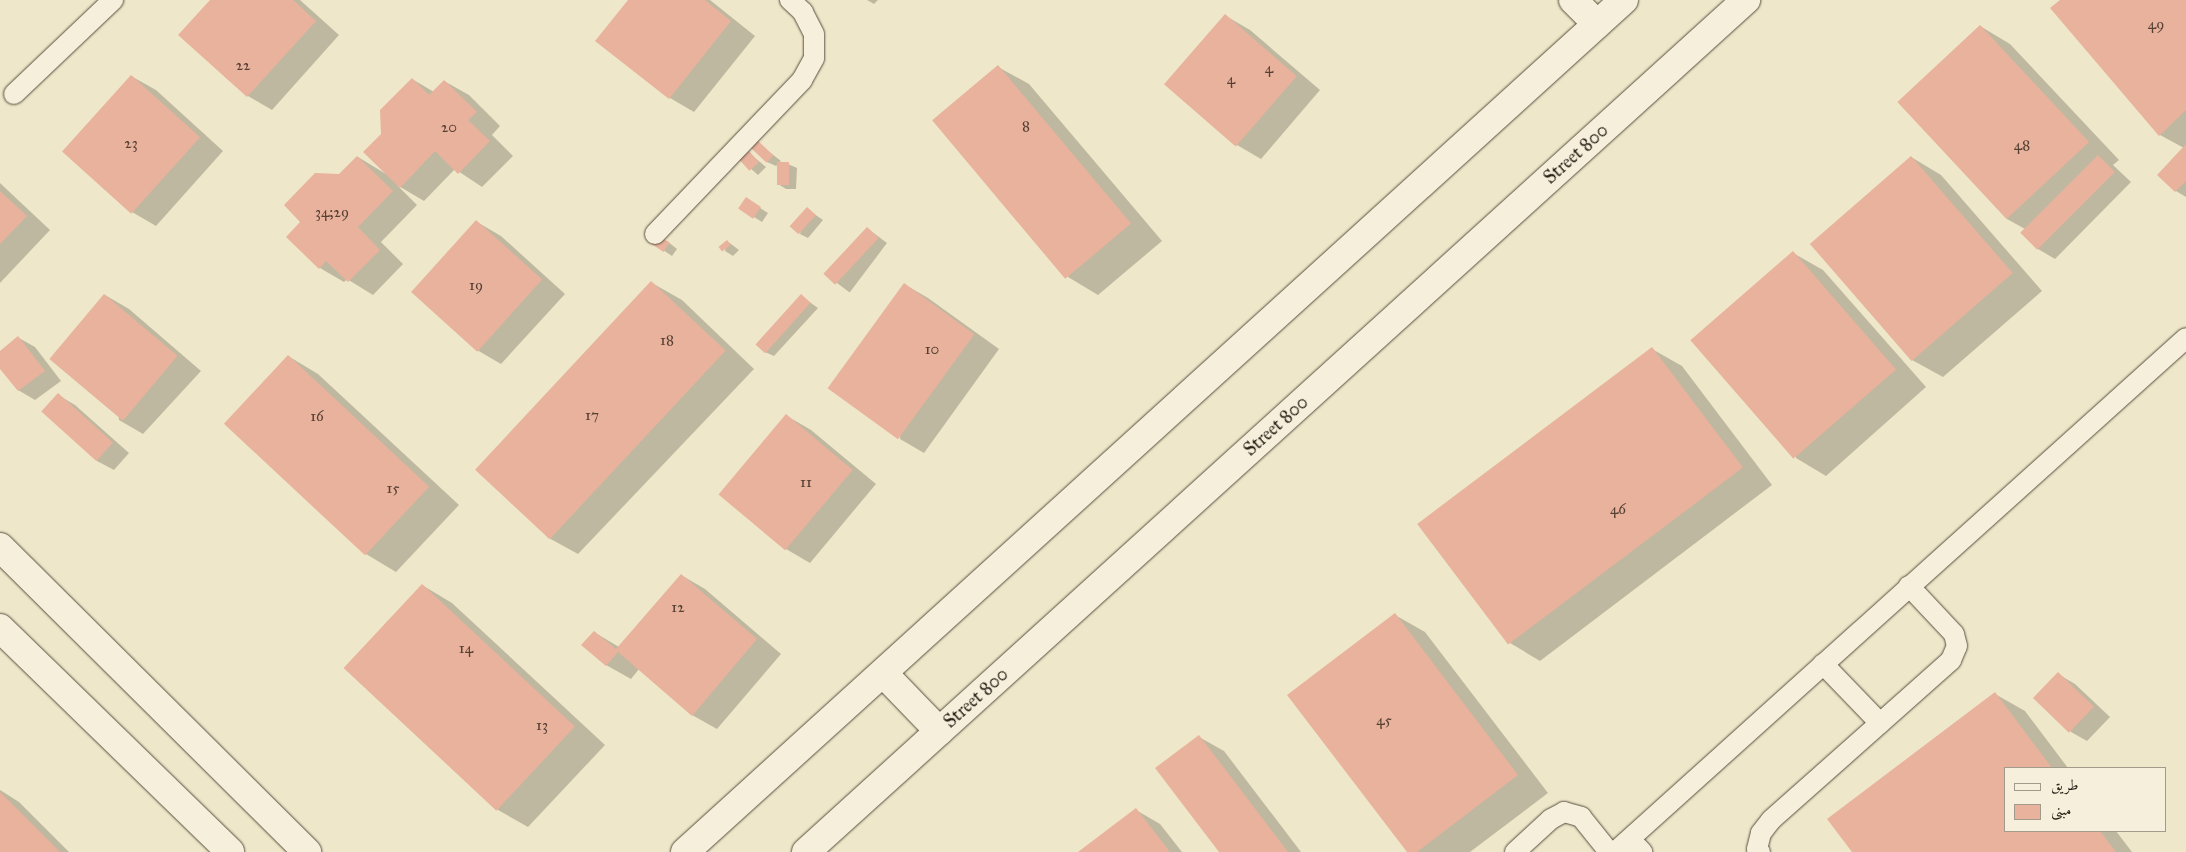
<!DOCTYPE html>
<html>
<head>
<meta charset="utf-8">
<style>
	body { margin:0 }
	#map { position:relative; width:2186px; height:852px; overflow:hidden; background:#efe7c9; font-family:"IM FELL Great Primer",Amiri,serif }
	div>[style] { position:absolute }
	.shadow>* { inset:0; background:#0003; transform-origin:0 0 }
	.building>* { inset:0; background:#e8b29c; transform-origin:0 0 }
	.roads { filter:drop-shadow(0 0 1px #584d3f) drop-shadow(0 0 1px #584d3f) }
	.lane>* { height:20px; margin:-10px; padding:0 10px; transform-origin:10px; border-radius:10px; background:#f5efdc }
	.street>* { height:28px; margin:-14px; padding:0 14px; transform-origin:14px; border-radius:14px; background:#f5efdc }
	span { translate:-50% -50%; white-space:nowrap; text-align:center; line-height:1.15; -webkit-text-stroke:4.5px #f5efdc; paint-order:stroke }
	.number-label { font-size:15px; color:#564034 }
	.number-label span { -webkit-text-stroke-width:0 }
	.street-label { font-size:18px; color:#251a11 }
	.legend { position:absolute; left:2004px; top:767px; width:162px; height:65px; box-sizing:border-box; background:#f5efdc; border:1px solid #a29a8b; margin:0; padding:6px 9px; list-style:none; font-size:15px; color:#251a11 }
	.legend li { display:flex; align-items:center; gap:10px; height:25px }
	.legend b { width:25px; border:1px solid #a29a8b }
</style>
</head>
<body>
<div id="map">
	<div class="shadow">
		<div style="clip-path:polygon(211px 0,300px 0,339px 35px,272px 110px,248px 96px,180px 35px)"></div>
		<div style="clip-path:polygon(629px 0,710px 0,755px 36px,694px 112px,670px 98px,597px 41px)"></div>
		<div style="clip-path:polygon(867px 0,878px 0,874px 4px)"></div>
		<div style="clip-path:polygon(2062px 0,2186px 0,2186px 197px,2176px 191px,2159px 175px,2184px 148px,2160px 135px)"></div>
		<div style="clip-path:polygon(1226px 16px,1250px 30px,1320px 90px,1261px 159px,1237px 145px,1167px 85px)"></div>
		<div style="clip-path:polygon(1980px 26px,2010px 44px,2119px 160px,2113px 165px,2131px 182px,2055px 259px,2038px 249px,2025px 229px,2007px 219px)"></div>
		<div style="clip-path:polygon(998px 67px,1029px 84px,1162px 241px,1098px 295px,1068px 277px)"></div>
		<div style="clip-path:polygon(131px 76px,156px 90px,223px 151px,156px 226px,132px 212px)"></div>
		<div style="clip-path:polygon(412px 79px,434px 92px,444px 81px,469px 95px,500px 126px,492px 135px,513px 156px,482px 187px,455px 169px,424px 201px,397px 185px,417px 205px,381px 242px,403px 264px,373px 295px,347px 279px,344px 282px,320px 268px,340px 175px,358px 157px,386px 174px,382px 134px)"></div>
		<div style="clip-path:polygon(758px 143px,781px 161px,778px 163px,788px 164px,797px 168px,796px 189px,786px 189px,778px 184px,778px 164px,776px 166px,767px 162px)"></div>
		<div style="clip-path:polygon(749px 153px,766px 167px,758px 175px,741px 160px)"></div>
		<div style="clip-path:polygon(1911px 157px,1941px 175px,2042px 291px,1943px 377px,1912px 360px)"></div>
		<div style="clip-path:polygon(0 183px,50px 230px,0 283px)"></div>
		<div style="clip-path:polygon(754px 204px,768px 213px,762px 222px,754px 217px)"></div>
		<div style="clip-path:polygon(807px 209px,823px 220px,808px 238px,800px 234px)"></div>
		<div style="clip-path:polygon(477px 222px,501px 236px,565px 294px,501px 364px,477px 350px,413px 292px)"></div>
		<div style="left:867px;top:228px;width:25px;height:62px;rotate:37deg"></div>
		<div style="clip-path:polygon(667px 241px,677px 249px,672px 256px,654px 244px)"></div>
		<div style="clip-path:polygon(727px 241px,739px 250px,733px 256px,725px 251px)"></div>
		<div style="clip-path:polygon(1793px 253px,1823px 270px,1926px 387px,1826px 476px,1796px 458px)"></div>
		<div style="clip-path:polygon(652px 283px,682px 300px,754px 369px,578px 554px,547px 537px)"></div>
		<div style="clip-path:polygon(904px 284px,928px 298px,999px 349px,924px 453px,900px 439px)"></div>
		<div style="clip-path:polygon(105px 295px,129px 309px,201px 371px,143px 434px,119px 420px)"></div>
		<div style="clip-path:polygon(801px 296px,818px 308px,774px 356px,765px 352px)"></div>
		<div style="clip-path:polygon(19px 338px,35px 347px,61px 381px,35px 400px,18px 390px,0 367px,0 352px)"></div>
		<div style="clip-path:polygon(1652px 349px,1682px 366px,1772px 485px,1540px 661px,1510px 643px)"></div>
		<div style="clip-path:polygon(288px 356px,318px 374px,459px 505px,396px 572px,366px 554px)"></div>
		<div style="clip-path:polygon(58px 395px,75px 405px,129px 453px,114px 470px,97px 461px)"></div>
		<div style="clip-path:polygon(787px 416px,811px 430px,876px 484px,810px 563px,786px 549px,720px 494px)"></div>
		<div style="clip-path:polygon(681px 575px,705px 589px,781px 654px,717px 729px,692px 715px,639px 669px,631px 679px,606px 665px,594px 632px,619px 647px)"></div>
		<div style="clip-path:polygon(422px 585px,452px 603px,605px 745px,528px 827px,498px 810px)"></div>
		<div style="clip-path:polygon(1395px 615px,1425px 632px,1548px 793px,1470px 852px,1409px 852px)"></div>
		<div style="clip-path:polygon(2058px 674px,2075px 684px,2110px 717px,2087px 741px,2071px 732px)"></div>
		<div style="clip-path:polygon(1995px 694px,2025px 711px,2068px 768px,2005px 768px,2005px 831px,2116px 831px,2132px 852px,1854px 852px)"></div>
		<div style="clip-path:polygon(1199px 737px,1224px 751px,1301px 852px,1221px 852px)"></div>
		<div style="clip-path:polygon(0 790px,19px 802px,69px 852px,0 852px)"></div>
		<div style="clip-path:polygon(1136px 810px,1160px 824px,1182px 852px,1080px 852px)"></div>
	</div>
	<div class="building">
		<div style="clip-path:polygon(210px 0,293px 0,316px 21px,247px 97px,178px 35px)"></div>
		<div style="clip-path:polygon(628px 0,705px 0,731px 21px,669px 99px,595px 41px)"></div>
		<div style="clip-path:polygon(2060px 0,2186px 0,2186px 110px,2159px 136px,2050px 8px)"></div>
		<div style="left:1225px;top:14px;width:95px;height:93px;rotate:41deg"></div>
		<div style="left:1980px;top:25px;width:160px;height:113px;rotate:47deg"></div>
		<div style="left:998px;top:65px;width:207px;height:86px;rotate:50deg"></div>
		<div style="left:131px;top:75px;width:93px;height:103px;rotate:42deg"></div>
		<div style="clip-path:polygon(412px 78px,429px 95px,444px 80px,477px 112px,468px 120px,490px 141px,458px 174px,435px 151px,400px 188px,363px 152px,381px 134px,380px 110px)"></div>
		<div style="left:758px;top:141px;width:21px;height:10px;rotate:43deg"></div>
		<div style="clip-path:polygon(2186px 144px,2186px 181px,2175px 192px,2157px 175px)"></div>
		<div style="left:749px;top:151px;width:15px;height:13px;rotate:48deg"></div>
		<div style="left:2098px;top:155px;width:24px;height:110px;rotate:45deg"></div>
		<div style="clip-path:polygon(357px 156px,393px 191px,358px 227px,380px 250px,348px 282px,326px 261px,319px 269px,286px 237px,300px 222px,284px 205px,315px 173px,339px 174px)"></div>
		<div style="left:1911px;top:156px;width:155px;height:134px;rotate:49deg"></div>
		<div style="left:777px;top:162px;width:12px;height:23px"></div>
		<div style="clip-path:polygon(0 191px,27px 216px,0 244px)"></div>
		<div style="left:746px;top:197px;width:18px;height:14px;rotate:34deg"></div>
		<div style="left:807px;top:207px;width:12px;height:26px;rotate:42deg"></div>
		<div style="left:476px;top:220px;width:89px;height:97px;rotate:42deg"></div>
		<div style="left:867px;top:227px;width:16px;height:64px;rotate:43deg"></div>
		<div style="left:658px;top:235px;width:14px;height:11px;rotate:34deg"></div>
		<div style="left:727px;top:240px;width:6px;height:11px;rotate:51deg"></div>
		<div style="left:1793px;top:251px;width:157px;height:136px;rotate:49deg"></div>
		<div style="left:651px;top:281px;width:102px;height:258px;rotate:43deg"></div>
		<div style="left:904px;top:283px;width:87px;height:130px;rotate:36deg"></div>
		<div style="left:104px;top:294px;width:96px;height:85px;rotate:40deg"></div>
		<div style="left:801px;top:294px;width:13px;height:68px;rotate:42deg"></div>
		<div style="clip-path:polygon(18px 336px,45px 371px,18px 391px,0 369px,0 351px)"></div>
		<div style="left:1652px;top:347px;width:151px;height:294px;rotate:53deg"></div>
		<div style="left:288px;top:355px;width:193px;height:94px;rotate:43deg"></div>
		<div style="left:58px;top:393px;width:74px;height:25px;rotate:42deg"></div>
		<div style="left:786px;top:414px;width:87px;height:105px;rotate:40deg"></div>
		<div style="clip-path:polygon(681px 574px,757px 639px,692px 716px,618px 652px,606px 666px,581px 645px,594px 631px,616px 649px)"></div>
		<div style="left:422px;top:584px;width:209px;height:115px;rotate:43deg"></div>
		<div style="clip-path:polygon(1395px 613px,1518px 775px,1417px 852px,1407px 852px,1287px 695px)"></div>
		<div style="left:2058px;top:672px;width:50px;height:36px;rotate:44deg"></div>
		<div style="clip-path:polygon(1995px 692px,2052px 768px,2005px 768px,2005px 831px,2100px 831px,2116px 852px,1852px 852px,1827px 819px)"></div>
		<div style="clip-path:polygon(1199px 735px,1288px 852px,1219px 852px,1155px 768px)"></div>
		<div style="clip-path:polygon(0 792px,60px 852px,0 852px)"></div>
		<div style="clip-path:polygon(1136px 808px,1170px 852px,1078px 852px)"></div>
	</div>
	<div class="roads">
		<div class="lane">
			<div style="left:14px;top:94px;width:137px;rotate:-43.5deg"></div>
			<div style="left:655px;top:234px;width:213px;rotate:-46.3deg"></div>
			<div style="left:802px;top:80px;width:25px;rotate:-61deg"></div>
			<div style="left:814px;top:58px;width:24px;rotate:-90deg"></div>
			<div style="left:814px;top:34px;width:25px;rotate:-117deg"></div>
			<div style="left:803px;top:12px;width:18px;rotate:-137deg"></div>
			<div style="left:1823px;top:664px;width:82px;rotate:46deg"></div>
			<div style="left:1630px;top:839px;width:18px;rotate:47deg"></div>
			<div style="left:1515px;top:852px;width:49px;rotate:-42.5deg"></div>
			<div style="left:1551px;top:819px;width:15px;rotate:-28deg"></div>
			<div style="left:1564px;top:812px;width:18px;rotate:16deg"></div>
			<div style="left:1581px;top:817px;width:45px;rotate:51.3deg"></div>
			<div style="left:1615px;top:852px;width:768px;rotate:-41.99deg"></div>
			<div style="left:1760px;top:852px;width:4px;rotate:-135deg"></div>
			<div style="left:1757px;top:849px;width:16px;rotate:-76deg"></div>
			<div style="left:1761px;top:833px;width:16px;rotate:-52deg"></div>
			<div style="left:1771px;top:820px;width:241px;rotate:-41.6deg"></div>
			<div style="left:1951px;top:660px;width:15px;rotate:-67deg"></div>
			<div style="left:1957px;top:646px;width:12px;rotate:-104deg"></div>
			<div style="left:1954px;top:634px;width:66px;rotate:-133.2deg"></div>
		</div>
		<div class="street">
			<div style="left:1573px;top:0;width:34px;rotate:45deg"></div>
			<div style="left:0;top:547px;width:433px;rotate:44.8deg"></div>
			<div style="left:0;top:628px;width:321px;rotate:44.2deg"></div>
			<div style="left:883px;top:673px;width:81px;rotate:46deg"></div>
			<div style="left:685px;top:852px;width:1268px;rotate:-42.22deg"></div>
			<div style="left:806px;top:852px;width:1269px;rotate:-42.19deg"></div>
		</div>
	</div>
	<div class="number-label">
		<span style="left:2156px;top:25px">49</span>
		<span style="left:243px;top:66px">22</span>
		<span style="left:1269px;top:69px">4</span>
		<span style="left:1231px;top:80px">4</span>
		<span style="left:1026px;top:127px">8</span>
		<span style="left:449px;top:128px">20</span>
		<span style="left:131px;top:144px">23</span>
		<span style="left:2022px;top:146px">48</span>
		<span style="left:332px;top:213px">34;29</span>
		<span style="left:476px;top:286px">19</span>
		<span style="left:667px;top:341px">18</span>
		<span style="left:932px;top:350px">10</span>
		<span style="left:592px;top:416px">17</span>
		<span style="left:317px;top:417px">16</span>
		<span style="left:806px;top:483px">11</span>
		<span style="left:393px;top:489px">15</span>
		<span style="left:1618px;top:510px">46</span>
		<span style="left:678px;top:608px">12</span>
		<span style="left:466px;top:649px">14</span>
		<span style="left:1384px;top:721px">45</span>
		<span style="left:542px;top:726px">13</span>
	</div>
	<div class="street-label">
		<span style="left:1576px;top:154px;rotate:-42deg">Street 800</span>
		<span style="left:1276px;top:426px;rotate:-42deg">Street 800</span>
		<span style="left:976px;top:698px;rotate:-42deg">Street 800</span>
	</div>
	<ul class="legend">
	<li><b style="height:6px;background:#f5efdc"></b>طريق</li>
	<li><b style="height:14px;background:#e8b29c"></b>مبنى</li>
	</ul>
</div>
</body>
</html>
